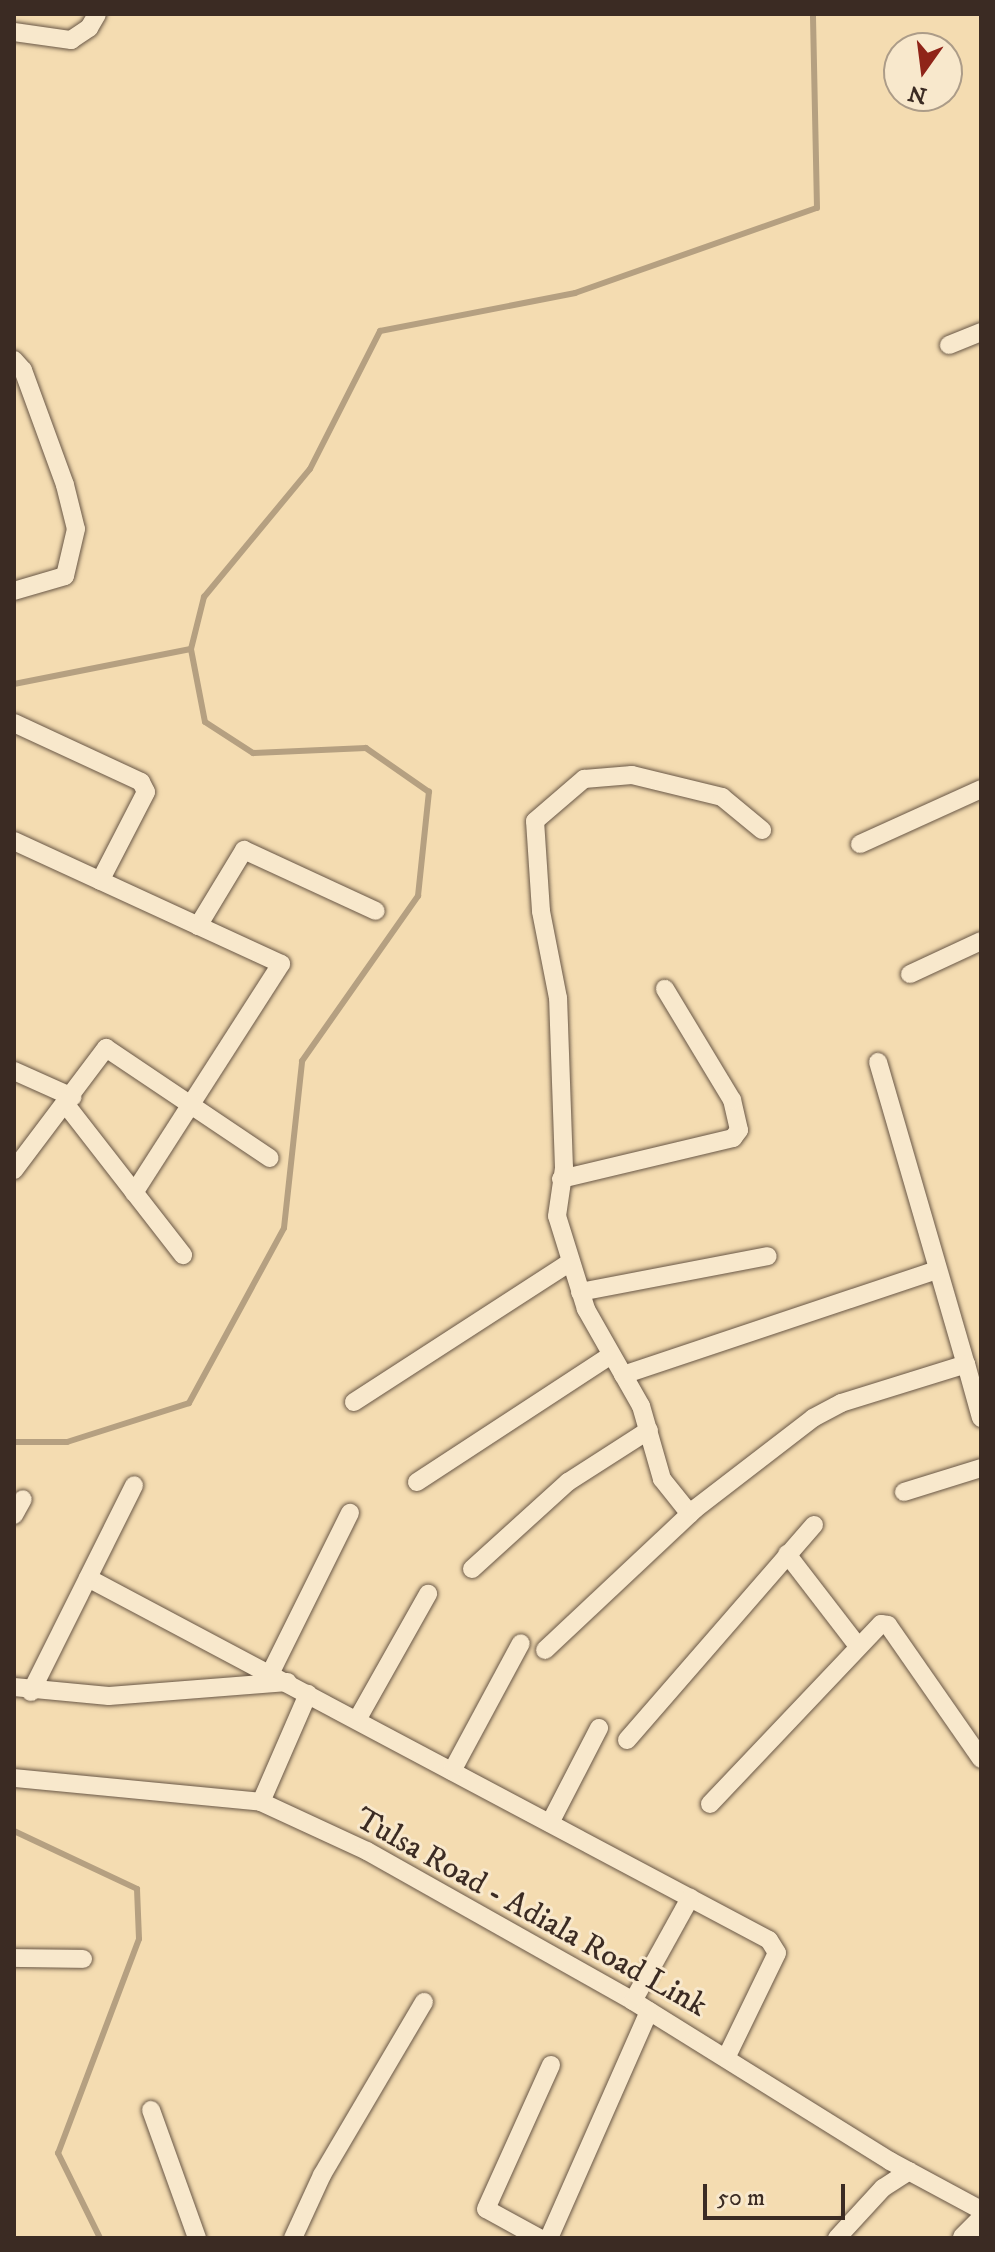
<!DOCTYPE html>
<html>
<head>
<meta charset="utf-8">
<style>
	body { margin:0 }
	#map { position:relative; width:995px; height:2252px; overflow:hidden; background:#f4dcb1; font-family:"IM FELL DW Pica",serif }
	div>[style] { position:absolute }
	.stream>* { height:6px; margin:-3px; padding:0 3px; transform-origin:3px; border-radius:3px; background:#b5a081 }
	.roads { filter:drop-shadow(0 0 2px #695746) drop-shadow(0 0 2px #695746) }
	.street>* { height:18px; margin:-9px; padding:0 9px; transform-origin:9px; border-radius:9px; background:#f8e8cc }
	.secondary>* { height:24px; margin:-12px; padding:0 12px; transform-origin:12px; border-radius:12px; background:#f8e8cc }
	span { translate:-50% -50%; white-space:nowrap; text-align:center; line-height:1.15; -webkit-text-stroke:6px #f8e8cc; paint-order:stroke }
	.street-label { font-size:32px; color:#3b2b23 }
	.frame { position:absolute; inset:0; border:16px solid #3b2b23; pointer-events:none }
	.north { position:absolute; left:883px; top:32px; width:80px; height:80px; box-sizing:border-box; background:#f8e8cc; border:2px solid #ac9c88; border-radius:50%; rotate:194deg; font-size:22px; font-weight:700; line-height:32px; text-align:center; color:#3b2b23 }
	.north::after { content:''; display:block; margin:auto; width:28px; height:36px; background:#8f2418; clip-path:polygon(50% 0,100% 100%,50% 72%,0 100%) }
	.scale { position:absolute; left:703px; top:2184px; width:142px; height:36px; box-sizing:border-box; border:4px solid #3b2b23; border-top:0; padding-left:10px; font-size:24px; line-height:28px; white-space:nowrap; color:#3b2b23; -webkit-text-stroke:6px #f8e8cc; paint-order:stroke }
</style>
</head>
<body>
<div id="map">
	<div class="stream">
		<div style="left:14px;top:684px;width:180px;rotate:-11.2deg"></div>
		<div style="left:14px;top:1442px;width:53px"></div>
		<div style="left:67px;top:1442px;width:128px;rotate:-17.7deg"></div>
		<div style="left:189px;top:1403px;width:199px;rotate:-61.5deg"></div>
		<div style="left:284px;top:1228px;width:168px;rotate:-83.8deg"></div>
		<div style="left:302px;top:1061px;width:202px;rotate:-54.9deg"></div>
		<div style="left:418px;top:896px;width:105px;rotate:-84deg"></div>
		<div style="left:429px;top:792px;width:77px;rotate:-145.1deg"></div>
		<div style="left:366px;top:748px;width:113px;rotate:177.5deg"></div>
		<div style="left:253px;top:753px;width:57px;rotate:-147.1deg"></div>
		<div style="left:205px;top:722px;width:74px;rotate:-100.9deg"></div>
		<div style="left:191px;top:649px;width:54px;rotate:-76deg"></div>
		<div style="left:204px;top:597px;width:166px;rotate:-50.4deg"></div>
		<div style="left:310px;top:469px;width:155px;rotate:-63.1deg"></div>
		<div style="left:380px;top:331px;width:199px;rotate:-11deg"></div>
		<div style="left:575px;top:293px;width:256px;rotate:-19.4deg"></div>
		<div style="left:817px;top:208px;width:194px;rotate:-91.2deg"></div>
		<div style="left:14px;top:1831px;width:136px;rotate:25.2deg"></div>
		<div style="left:137px;top:1889px;width:50px;rotate:87.7deg"></div>
		<div style="left:139px;top:1939px;width:229px;rotate:110.7deg"></div>
		<div style="left:58px;top:2153px;width:95px;rotate:63.7deg"></div>
	</div>
	<div class="roads">
		<div class="street">
			<div style="left:14px;top:32px;width:58px;rotate:8deg"></div>
			<div style="left:71px;top:40px;width:22px;rotate:-34deg"></div>
			<div style="left:89px;top:28px;width:16px;rotate:-60deg"></div>
			<div style="left:949px;top:345px;width:35px;rotate:-22deg"></div>
			<div style="left:14px;top:360px;width:13px;rotate:48deg"></div>
			<div style="left:23px;top:370px;width:122px;rotate:69.9deg"></div>
			<div style="left:65px;top:485px;width:45px;rotate:76deg"></div>
			<div style="left:76px;top:529px;width:48px;rotate:103.2deg"></div>
			<div style="left:65px;top:576px;width:53px;rotate:163.6deg"></div>
			<div style="left:14px;top:723px;width:140px;rotate:24.9deg"></div>
			<div style="left:141px;top:782px;width:11px;rotate:63deg"></div>
			<div style="left:146px;top:792px;width:100px;rotate:117.3deg"></div>
			<div style="left:14px;top:841px;width:294px;rotate:24.7deg"></div>
			<div style="left:281px;top:964px;width:272px;rotate:122.7deg"></div>
			<div style="left:860px;top:844px;width:133px;rotate:-24.4deg"></div>
			<div style="left:198px;top:926px;width:89px;rotate:-58.8deg"></div>
			<div style="left:244px;top:850px;width:145px;rotate:24.8deg"></div>
			<div style="left:910px;top:974px;width:78px;rotate:-24.9deg"></div>
			<div style="left:878px;top:1062px;width:315px;rotate:73.8deg"></div>
			<div style="left:14px;top:1071px;width:64px;rotate:24.1deg"></div>
			<div style="left:67px;top:1106px;width:189px;rotate:52.1deg"></div>
			<div style="left:14px;top:1170px;width:153px;rotate:-53deg"></div>
			<div style="left:106px;top:1048px;width:197px;rotate:33.9deg"></div>
			<div style="left:561px;top:1179px;width:177px;rotate:-13.4deg"></div>
			<div style="left:733px;top:1138px;width:10px;rotate:-53deg"></div>
			<div style="left:739px;top:1130px;width:31px;rotate:-103deg"></div>
			<div style="left:732px;top:1100px;width:130px;rotate:-121.1deg"></div>
			<div style="left:580px;top:1292px;width:191px;rotate:-10.8deg"></div>
			<div style="left:623px;top:1375px;width:331px;rotate:-18.5deg"></div>
			<div style="left:354px;top:1402px;width:257px;rotate:-32.9deg"></div>
			<div style="left:417px;top:1482px;width:232px;rotate:-33.2deg"></div>
			<div style="left:904px;top:1492px;width:81px;rotate:-17.3deg"></div>
			<div style="left:690px;top:1514px;width:45px;rotate:-128.7deg"></div>
			<div style="left:662px;top:1479px;width:76px;rotate:-106deg"></div>
			<div style="left:641px;top:1406px;width:112px;rotate:-119.6deg"></div>
			<div style="left:586px;top:1309px;width:97px;rotate:-107.3deg"></div>
			<div style="left:557px;top:1216px;width:49px;rotate:-81.7deg"></div>
			<div style="left:564px;top:1168px;width:170px;rotate:-92deg"></div>
			<div style="left:558px;top:998px;width:89px;rotate:-101.1deg"></div>
			<div style="left:541px;top:911px;width:90px;rotate:-93.8deg"></div>
			<div style="left:535px;top:821px;width:65px;rotate:-40.6deg"></div>
			<div style="left:584px;top:779px;width:48px;rotate:-4.8deg"></div>
			<div style="left:632px;top:775px;width:93px;rotate:13.7deg"></div>
			<div style="left:722px;top:797px;width:52px;rotate:39.5deg"></div>
			<div style="left:14px;top:1515px;width:18px;rotate:-61deg"></div>
			<div style="left:787px;top:1554px;width:115px;rotate:52.4deg"></div>
			<div style="left:472px;top:1569px;width:130px;rotate:-42.2deg"></div>
			<div style="left:568px;top:1482px;width:96px;rotate:-32.7deg"></div>
			<div style="left:88px;top:1578px;width:771px;rotate:27.99deg"></div>
			<div style="left:769px;top:1940px;width:15px;rotate:58deg"></div>
			<div style="left:777px;top:1953px;width:117px;rotate:115.9deg"></div>
			<div style="left:545px;top:1650px;width:206px;rotate:-43.2deg"></div>
			<div style="left:695px;top:1509px;width:149px;rotate:-37.6deg"></div>
			<div style="left:813px;top:1418px;width:32px;rotate:-28deg"></div>
			<div style="left:841px;top:1403px;width:131px;rotate:-17.3deg"></div>
			<div style="left:966px;top:1364px;width:56px;rotate:74.5deg"></div>
			<div style="left:270px;top:1674px;width:180px;rotate:-63.6deg"></div>
			<div style="left:14px;top:1687px;width:95px;rotate:5.4deg"></div>
			<div style="left:109px;top:1696px;width:179px;rotate:-4.5deg"></div>
			<div style="left:31px;top:1692px;width:231px;rotate:-63.5deg"></div>
			<div style="left:357px;top:1720px;width:145px;rotate:-60.6deg"></div>
			<div style="left:627px;top:1740px;width:285px;rotate:-49deg"></div>
			<div style="left:452px;top:1771px;width:145px;rotate:-61.7deg"></div>
			<div style="left:14px;top:1778px;width:248px;rotate:5.5deg"></div>
			<div style="left:261px;top:1802px;width:117px;rotate:24.8deg"></div>
			<div style="left:367px;top:1851px;width:305px;rotate:29.4deg"></div>
			<div style="left:633px;top:2001px;width:303px;rotate:31.9deg"></div>
			<div style="left:890px;top:2161px;width:103px;rotate:28.3deg"></div>
			<div style="left:261px;top:1802px;width:118px;rotate:-66.5deg"></div>
			<div style="left:710px;top:1804px;width:248px;rotate:-46.5deg"></div>
			<div style="left:881px;top:1624px;width:7px;rotate:8deg"></div>
			<div style="left:888px;top:1625px;width:163px;rotate:55.2deg"></div>
			<div style="left:550px;top:1823px;width:107px;rotate:-62.7deg"></div>
			<div style="left:14px;top:1958px;width:69px;rotate:0.8deg"></div>
			<div style="left:633px;top:2001px;width:118px;rotate:-61deg"></div>
			<div style="left:151px;top:2110px;width:136px;rotate:70.2deg"></div>
			<div style="left:293px;top:2238px;width:69px;rotate:-65.3deg"></div>
			<div style="left:322px;top:2175px;width:201px;rotate:-59.5deg"></div>
			<div style="left:539px;top:2238px;width:60px;rotate:-151.3deg"></div>
			<div style="left:486px;top:2209px;width:158px;rotate:-65.7deg"></div>
			<div style="left:549px;top:2238px;width:248px;rotate:-66.2deg"></div>
			<div style="left:837px;top:2238px;width:68px;rotate:-47.4deg"></div>
			<div style="left:883px;top:2188px;width:31px;rotate:-33deg"></div>
		</div>
		<div class="secondary">
			<div style="left:965px;top:2238px;width:23px;rotate:-45deg"></div>
		</div>
	</div>
	<div class="street-label">
		<span style="left:531px;top:1913px;rotate:29deg">Tulsa Road - Adiala Road Link</span>
	</div>
	<div class="frame"></div>
	<div class="north">N</div>
	<div class="scale">50 m</div>
</div>
</body>
</html>
